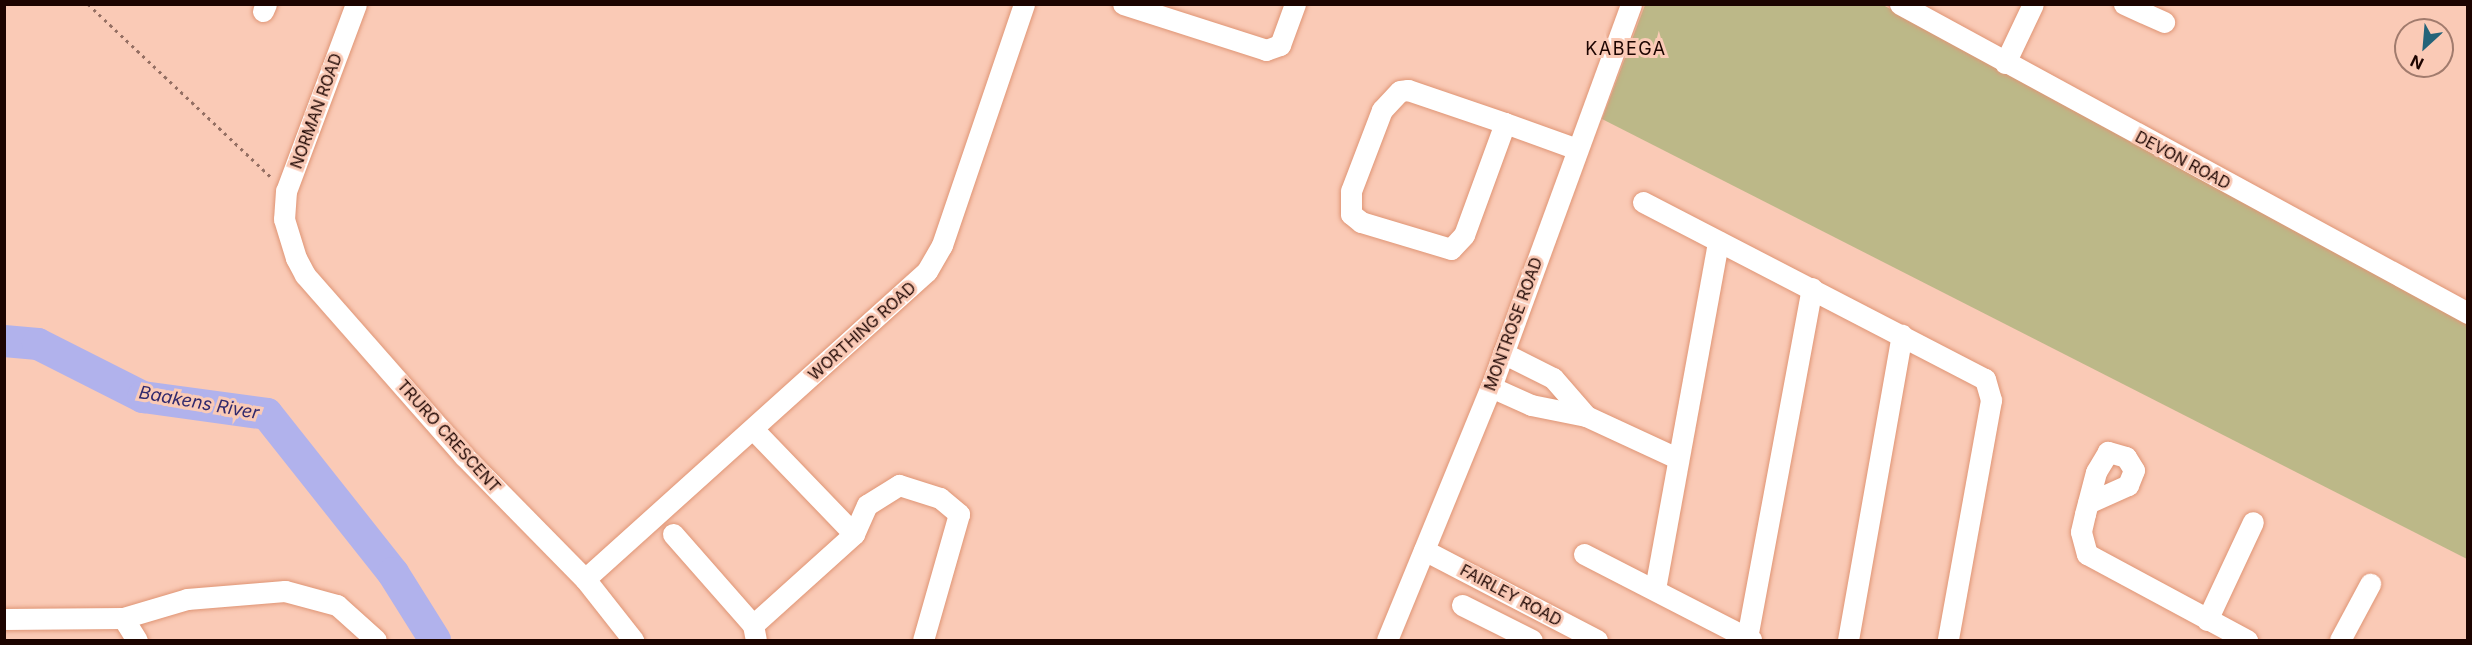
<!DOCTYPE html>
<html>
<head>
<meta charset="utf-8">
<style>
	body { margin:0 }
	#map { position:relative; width:2472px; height:645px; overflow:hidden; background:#facab6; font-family:Inter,sans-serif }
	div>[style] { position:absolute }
	.green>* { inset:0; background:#bcb888 }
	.river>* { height:32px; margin:-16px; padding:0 16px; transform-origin:16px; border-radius:16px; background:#b1b2ec }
	.path>* { height:3px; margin-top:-1.5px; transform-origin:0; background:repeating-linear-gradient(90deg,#946f63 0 3px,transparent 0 7.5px) }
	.roads { filter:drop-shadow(0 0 2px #df9575) drop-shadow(0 0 2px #df9575) }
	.street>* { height:21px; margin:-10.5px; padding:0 10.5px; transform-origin:10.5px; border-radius:10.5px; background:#fff }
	span { translate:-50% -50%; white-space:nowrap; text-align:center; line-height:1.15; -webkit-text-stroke:6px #facab6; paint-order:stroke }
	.street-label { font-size:16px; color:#1c0400 }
	.neighbourhood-label { font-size:18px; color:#1c0400; letter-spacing:1.5px }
	.water-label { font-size:18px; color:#31296c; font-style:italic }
	.frame { position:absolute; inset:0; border:6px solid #1c0400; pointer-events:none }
	.north { position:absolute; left:2394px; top:18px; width:60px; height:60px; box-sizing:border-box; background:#facab6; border:2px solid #a17b6d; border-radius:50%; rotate:206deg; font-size:16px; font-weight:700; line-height:24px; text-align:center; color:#1c0400 }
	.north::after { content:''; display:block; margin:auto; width:21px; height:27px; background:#246379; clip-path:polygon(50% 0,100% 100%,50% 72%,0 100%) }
</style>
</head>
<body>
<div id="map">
	<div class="green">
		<div style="clip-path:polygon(1645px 5px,1883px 5px,2467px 321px,2467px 559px,1602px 119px)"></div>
	</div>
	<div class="river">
		<div style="left:4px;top:341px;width:34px;rotate:5deg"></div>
		<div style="left:38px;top:344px;width:118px;rotate:26.8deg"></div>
		<div style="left:143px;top:397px;width:125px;rotate:7.8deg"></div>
		<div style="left:267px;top:414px;width:203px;rotate:51.6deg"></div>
		<div style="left:393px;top:573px;width:79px;rotate:57.9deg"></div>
	</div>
	<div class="path">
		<div style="left:88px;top:4px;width:253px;rotate:43.4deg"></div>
	</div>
	<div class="roads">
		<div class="street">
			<div style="left:356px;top:4px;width:200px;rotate:110.5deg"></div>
			<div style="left:286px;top:191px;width:28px;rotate:94deg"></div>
			<div style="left:284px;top:219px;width:41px;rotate:72.9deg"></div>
			<div style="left:296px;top:258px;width:19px;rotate:62deg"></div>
			<div style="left:305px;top:275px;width:241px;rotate:48.7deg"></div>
			<div style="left:464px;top:456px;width:173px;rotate:45.5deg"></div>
			<div style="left:585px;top:579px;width:78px;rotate:51.8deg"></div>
			<div style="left:1123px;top:4px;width:150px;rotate:17.8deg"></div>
			<div style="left:1266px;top:50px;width:15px;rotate:-20deg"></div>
			<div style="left:1280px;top:45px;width:44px;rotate:-69.9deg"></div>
			<div style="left:1900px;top:4px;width:647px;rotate:28.55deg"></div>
			<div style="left:2124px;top:4px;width:44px;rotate:24.2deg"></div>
			<div style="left:263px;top:11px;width:8px;rotate:-67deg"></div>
			<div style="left:2005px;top:63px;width:65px;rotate:-64.6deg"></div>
			<div style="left:1505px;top:123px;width:119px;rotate:110.1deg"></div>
			<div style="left:1464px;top:235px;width:19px;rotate:133deg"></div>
			<div style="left:1451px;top:249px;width:94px;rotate:-163.3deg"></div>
			<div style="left:1361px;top:222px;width:13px;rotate:-141deg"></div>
			<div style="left:1351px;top:214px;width:23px;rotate:-90deg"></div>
			<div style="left:1351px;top:191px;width:87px;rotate:-69.1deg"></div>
			<div style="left:1382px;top:110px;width:26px;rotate:-47deg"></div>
			<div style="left:1400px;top:91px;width:8px;rotate:-7deg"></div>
			<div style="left:1408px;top:90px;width:102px;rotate:18.8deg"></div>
			<div style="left:1505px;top:123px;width:77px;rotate:19.9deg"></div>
			<div style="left:1643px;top:202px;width:385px;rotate:27.4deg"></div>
			<div style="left:1985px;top:379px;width:22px;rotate:74deg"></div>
			<div style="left:1991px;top:400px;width:244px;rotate:100.2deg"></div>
			<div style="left:1503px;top:353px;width:56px;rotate:26.6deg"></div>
			<div style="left:1553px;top:378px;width:50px;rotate:49deg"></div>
			<div style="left:1491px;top:387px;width:44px;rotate:24.2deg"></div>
			<div style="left:1531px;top:405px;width:56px;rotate:11.3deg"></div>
			<div style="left:1586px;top:416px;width:100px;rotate:24.8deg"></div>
			<div style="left:2088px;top:503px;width:44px;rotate:-24.2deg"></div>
			<div style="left:2128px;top:485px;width:16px;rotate:-68deg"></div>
			<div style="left:2134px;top:470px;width:15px;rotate:-122deg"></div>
			<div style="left:2126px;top:457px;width:19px;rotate:-164deg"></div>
			<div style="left:2108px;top:452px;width:23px;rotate:121deg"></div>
			<div style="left:2096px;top:472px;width:43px;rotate:104.7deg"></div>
			<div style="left:2085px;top:514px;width:18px;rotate:103deg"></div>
			<div style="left:2081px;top:532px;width:23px;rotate:75deg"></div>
			<div style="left:2087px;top:554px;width:182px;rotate:28.3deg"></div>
			<div style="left:673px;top:534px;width:121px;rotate:48.7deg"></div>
			<div style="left:753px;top:625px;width:15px;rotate:79deg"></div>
			<div style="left:854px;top:534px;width:32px;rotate:-66deg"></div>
			<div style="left:867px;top:505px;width:38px;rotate:-32deg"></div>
			<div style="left:899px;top:485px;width:43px;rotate:17.6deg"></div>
			<div style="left:940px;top:498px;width:25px;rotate:40deg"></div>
			<div style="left:959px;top:514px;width:131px;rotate:105.9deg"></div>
			<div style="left:1424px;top:550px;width:195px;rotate:27.5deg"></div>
			<div style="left:1584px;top:554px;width:188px;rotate:27.2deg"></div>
			<div style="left:585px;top:579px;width:460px;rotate:-42deg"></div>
			<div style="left:927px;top:271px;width:30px;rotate:-60deg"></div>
			<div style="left:942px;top:245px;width:255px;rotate:-71.2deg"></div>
			<div style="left:1655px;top:589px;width:353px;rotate:-79.7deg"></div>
			<div style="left:1462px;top:605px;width:78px;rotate:26.6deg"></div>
			<div style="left:123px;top:618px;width:26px;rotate:58deg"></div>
			<div style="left:4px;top:619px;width:119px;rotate:-0.5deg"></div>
			<div style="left:123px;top:618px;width:67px;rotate:-16.5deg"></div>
			<div style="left:187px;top:599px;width:98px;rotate:-4.7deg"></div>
			<div style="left:285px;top:591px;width:54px;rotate:15.1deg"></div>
			<div style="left:337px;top:605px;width:52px;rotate:41.9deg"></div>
			<div style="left:2207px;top:620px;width:108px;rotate:-64.9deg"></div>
			<div style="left:753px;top:625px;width:136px;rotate:-42deg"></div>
			<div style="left:854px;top:534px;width:143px;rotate:-133.9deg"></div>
			<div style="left:1747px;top:638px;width:356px;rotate:-79.5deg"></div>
			<div style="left:1387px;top:640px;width:274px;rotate:-67.7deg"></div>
			<div style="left:1491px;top:387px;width:408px;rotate:-69.9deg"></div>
			<div style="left:1848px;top:640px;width:310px;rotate:-80deg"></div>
			<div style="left:2340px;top:640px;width:64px;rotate:-61.8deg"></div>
		</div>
	</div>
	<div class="street-label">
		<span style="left:316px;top:111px;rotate:-70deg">NORMAN ROAD</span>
		<span style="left:2183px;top:160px;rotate:28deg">DEVON ROAD</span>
		<span style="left:1513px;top:324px;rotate:-70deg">MONTROSE ROAD</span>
		<span style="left:862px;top:331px;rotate:-42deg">WORTHING ROAD</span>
		<span style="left:449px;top:436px;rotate:48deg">TRURO CRESCENT</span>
		<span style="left:1511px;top:595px;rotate:28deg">FAIRLEY ROAD</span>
	</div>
	<div class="neighbourhood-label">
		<span style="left:1626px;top:49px">KABEGA</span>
	</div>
	<div class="water-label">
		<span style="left:199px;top:403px;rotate:10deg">Baakens River</span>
	</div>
	<div class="frame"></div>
	<div class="north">N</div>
</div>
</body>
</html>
